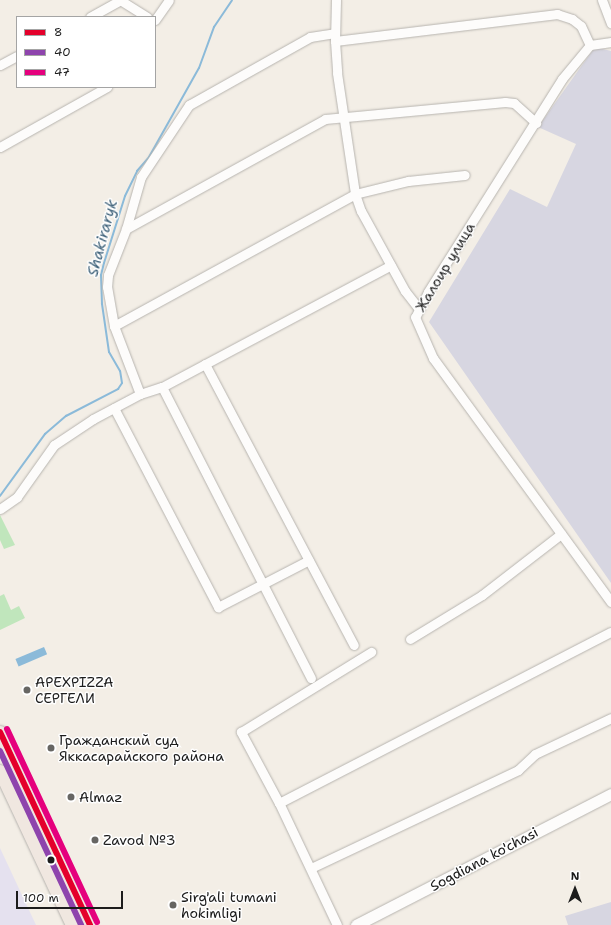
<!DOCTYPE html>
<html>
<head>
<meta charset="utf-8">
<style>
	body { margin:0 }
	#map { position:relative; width:611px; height:925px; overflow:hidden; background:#f3eee6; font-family:"Shantell Sans",sans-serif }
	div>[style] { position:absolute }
	.built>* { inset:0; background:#e5e1ef }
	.industrial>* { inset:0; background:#d7d6e1 }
	.green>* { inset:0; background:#c0e6bc; transform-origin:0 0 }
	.water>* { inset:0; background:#8bbad9; transform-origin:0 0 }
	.stream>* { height:2px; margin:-1px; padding:0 1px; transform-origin:1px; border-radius:1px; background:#8bbad9 }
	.roads { filter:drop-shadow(0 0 1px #b7b4af) drop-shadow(0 0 1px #b7b4af) }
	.minor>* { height:9px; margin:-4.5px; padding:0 4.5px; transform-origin:4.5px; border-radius:4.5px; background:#fdfcfb }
	.tertiary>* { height:11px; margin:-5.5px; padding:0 5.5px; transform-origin:5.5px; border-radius:5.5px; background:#fdfcfb }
	.primary>* { height:13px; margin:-6.5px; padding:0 6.5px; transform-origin:6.5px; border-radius:6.5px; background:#f0e7e0 }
	.bus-1>* { height:6px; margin:-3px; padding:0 3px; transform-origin:3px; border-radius:3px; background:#e4002b }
	.bus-2>* { height:6px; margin:-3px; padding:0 3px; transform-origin:3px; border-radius:3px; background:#8e44ad }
	.bus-3>* { height:6px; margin:-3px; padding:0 3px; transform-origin:3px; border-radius:3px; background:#e5007d }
	.dots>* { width:11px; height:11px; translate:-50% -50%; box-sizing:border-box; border:2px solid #fff; border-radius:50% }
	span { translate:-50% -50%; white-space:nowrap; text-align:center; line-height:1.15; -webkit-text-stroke:3px #fff; paint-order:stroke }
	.street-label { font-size:14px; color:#1c1c1c }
	.poi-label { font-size:14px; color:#1c1c1c }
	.left { translate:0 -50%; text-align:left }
	.water-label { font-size:15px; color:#3d6078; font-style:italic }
	.legend { position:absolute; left:16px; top:16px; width:140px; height:72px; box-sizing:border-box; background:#fff; border:1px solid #a4a4a4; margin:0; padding:5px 7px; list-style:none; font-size:12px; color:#1c1c1c }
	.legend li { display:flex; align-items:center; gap:8px; height:20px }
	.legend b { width:20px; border:1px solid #a4a4a4 }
	.north { position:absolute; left:555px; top:869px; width:40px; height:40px; -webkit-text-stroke:3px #fff; paint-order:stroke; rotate:0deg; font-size:11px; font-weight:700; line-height:16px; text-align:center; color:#1c1c1c }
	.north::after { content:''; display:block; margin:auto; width:14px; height:18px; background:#1c1c1c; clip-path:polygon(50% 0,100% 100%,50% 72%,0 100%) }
	.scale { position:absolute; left:16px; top:891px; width:107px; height:18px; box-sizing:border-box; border:2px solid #1c1c1c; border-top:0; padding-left:5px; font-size:12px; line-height:14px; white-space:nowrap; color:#1c1c1c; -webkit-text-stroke:3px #fff; paint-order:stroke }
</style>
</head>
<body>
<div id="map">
	<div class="built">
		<div style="clip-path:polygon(0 848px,36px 925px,0 925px)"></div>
	</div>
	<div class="industrial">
		<div style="clip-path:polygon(595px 47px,611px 51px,611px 583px,429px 322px,510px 189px,547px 207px,576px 144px,538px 127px)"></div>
		<div style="clip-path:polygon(611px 902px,611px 925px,568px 925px,565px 916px)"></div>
	</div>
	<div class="green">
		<div style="clip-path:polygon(0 515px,15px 545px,4px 549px,0 540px)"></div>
		<div style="clip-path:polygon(4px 594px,11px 610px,19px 606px,25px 618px,0 630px,0 596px)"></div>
		<div style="clip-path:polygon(0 745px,21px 788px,17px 790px,0 755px)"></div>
		<div style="left:29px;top:806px;width:132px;height:4px;rotate:64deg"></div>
	</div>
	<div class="water">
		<div style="left:44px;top:647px;width:8px;height:31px;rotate:67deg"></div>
	</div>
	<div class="stream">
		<div style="left:0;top:496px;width:77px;rotate:-54deg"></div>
		<div style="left:45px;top:434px;width:28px;rotate:-41deg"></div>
		<div style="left:66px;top:416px;width:59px;rotate:-27.4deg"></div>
		<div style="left:118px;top:389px;width:7px;rotate:-56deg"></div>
		<div style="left:122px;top:383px;width:12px;rotate:-99deg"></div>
		<div style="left:120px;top:371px;width:22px;rotate:-120deg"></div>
		<div style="left:109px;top:352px;width:49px;rotate:-98.3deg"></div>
		<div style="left:102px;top:304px;width:29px;rotate:-92deg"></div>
		<div style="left:101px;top:275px;width:12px;rotate:-76deg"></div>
		<div style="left:104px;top:263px;width:70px;rotate:-72.6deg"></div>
		<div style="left:125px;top:196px;width:28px;rotate:-64deg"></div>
		<div style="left:137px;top:171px;width:18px;rotate:-49deg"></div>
		<div style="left:149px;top:157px;width:102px;rotate:-60.7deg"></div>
		<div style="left:199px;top:68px;width:44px;rotate:-69.9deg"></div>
		<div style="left:214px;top:27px;width:32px;rotate:-56deg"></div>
	</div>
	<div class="roads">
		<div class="minor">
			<div style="left:120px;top:0;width:32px;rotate:32deg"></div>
			<div style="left:336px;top:0;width:41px;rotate:91.4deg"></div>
			<div style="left:335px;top:41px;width:32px;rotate:86deg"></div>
			<div style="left:337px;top:73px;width:122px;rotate:81.5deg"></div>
			<div style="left:355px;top:194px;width:18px;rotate:71deg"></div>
			<div style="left:361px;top:211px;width:91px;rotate:61.2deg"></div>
			<div style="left:405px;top:291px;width:23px;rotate:52deg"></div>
			<div style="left:602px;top:0;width:25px;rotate:69deg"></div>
			<div style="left:90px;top:17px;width:35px;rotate:-29deg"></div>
			<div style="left:155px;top:20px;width:24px;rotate:-55deg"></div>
			<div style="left:335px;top:41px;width:224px;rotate:-6.9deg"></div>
			<div style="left:557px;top:14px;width:16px;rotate:18deg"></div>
			<div style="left:572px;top:19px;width:11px;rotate:38deg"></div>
			<div style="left:581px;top:26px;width:21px;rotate:65deg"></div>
			<div style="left:611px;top:42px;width:21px;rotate:172deg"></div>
			<div style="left:590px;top:45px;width:44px;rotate:129.5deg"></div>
			<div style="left:562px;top:79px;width:252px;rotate:122.2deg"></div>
			<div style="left:428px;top:292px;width:28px;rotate:117deg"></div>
			<div style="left:415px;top:317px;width:45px;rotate:66.3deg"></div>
			<div style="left:433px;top:358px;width:302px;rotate:53.9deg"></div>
			<div style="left:0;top:65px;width:19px;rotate:-28deg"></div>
			<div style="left:0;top:147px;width:123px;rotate:-29.3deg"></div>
			<div style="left:126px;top:229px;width:54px;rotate:-73.9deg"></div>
			<div style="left:141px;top:177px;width:87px;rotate:-56.3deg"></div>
			<div style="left:189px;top:105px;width:139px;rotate:-29.3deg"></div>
			<div style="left:310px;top:37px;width:25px;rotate:-9deg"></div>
			<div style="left:114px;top:326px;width:275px;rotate:-28.7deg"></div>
			<div style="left:355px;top:194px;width:55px;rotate:-13.8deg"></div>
			<div style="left:408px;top:181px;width:57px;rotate:-6deg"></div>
			<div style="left:205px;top:364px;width:318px;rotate:62.1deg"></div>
			<div style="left:162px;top:387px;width:327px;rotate:62.9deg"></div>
			<div style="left:140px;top:394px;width:73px;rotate:-110.9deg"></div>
			<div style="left:114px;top:326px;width:40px;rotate:-100deg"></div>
			<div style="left:107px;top:287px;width:12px;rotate:-85deg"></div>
			<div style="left:108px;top:275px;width:49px;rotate:-68.6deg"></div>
			<div style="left:126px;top:229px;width:227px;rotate:-28.9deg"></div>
			<div style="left:325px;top:119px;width:181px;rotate:-5.4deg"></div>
			<div style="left:505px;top:102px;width:9px;rotate:6deg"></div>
			<div style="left:514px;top:103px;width:30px;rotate:42deg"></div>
			<div style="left:114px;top:408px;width:225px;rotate:62.4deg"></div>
			<div style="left:218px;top:607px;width:102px;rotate:-27.3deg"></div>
			<div style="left:0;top:509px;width:21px;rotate:-35deg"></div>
			<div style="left:17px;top:497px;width:64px;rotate:-54.6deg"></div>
			<div style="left:54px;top:445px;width:47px;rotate:-33.7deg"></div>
			<div style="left:93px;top:419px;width:53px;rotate:-28deg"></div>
			<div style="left:140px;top:394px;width:23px;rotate:-18deg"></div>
			<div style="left:162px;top:387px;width:259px;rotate:-28deg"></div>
			<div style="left:410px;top:639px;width:84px;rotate:-31.4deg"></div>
			<div style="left:482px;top:595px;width:100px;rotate:-37.7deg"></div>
			<div style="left:279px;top:803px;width:373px;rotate:-27.3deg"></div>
			<div style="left:311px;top:868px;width:229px;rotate:-25.3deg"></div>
			<div style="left:518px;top:770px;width:23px;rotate:-43deg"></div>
			<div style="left:535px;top:754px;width:84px;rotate:-25.3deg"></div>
			<div style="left:337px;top:925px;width:135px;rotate:-115.4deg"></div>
			<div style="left:279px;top:803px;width:81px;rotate:-118.2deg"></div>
			<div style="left:241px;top:732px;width:153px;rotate:-31.6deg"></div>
		</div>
		<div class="tertiary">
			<div style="left:356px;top:925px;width:287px;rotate:-27.2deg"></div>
		</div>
		<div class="primary">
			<div style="left:0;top:732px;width:213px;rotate:65deg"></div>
			<div style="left:0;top:771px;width:170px;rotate:64.9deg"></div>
		</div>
	</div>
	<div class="bus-1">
		<div style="left:0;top:732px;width:213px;rotate:65deg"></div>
	</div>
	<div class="bus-2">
		<div style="left:0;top:751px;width:192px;rotate:65deg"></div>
	</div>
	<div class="bus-3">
		<div style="left:7px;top:729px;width:213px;rotate:65deg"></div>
	</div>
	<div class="dots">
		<div style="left:27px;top:690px;background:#676663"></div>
		<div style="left:51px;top:748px;background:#676663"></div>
		<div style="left:71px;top:797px;background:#676663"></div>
		<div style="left:95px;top:840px;background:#676663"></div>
		<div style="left:51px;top:860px;background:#1c1c1c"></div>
		<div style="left:173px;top:905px;background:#676663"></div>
	</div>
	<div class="street-label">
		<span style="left:445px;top:267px;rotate:-59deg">Жалоир улица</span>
		<span style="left:484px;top:859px;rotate:-28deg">Sogdiana ko'chasi</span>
	</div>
	<div class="poi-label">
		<span class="left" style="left:35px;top:690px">APEXPIZZA<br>СЕРГЕЛИ</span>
		<span class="left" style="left:59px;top:748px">Гражданский суд<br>Яккасарайского района</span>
		<span class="left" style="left:79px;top:797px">Almaz</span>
		<span class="left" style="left:103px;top:840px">Zavod №3</span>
		<span class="left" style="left:181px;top:905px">Sirg'ali tumani<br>hokimligi</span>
	</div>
	<div class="water-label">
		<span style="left:103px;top:238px;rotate:-75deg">Shakiraryk</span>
	</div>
	<ul class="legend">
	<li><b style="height:5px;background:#e4002b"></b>8</li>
	<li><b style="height:5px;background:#8e44ad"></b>40</li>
	<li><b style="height:5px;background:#e5007d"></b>47</li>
	</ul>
	<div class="north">N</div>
	<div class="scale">100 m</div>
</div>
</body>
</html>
